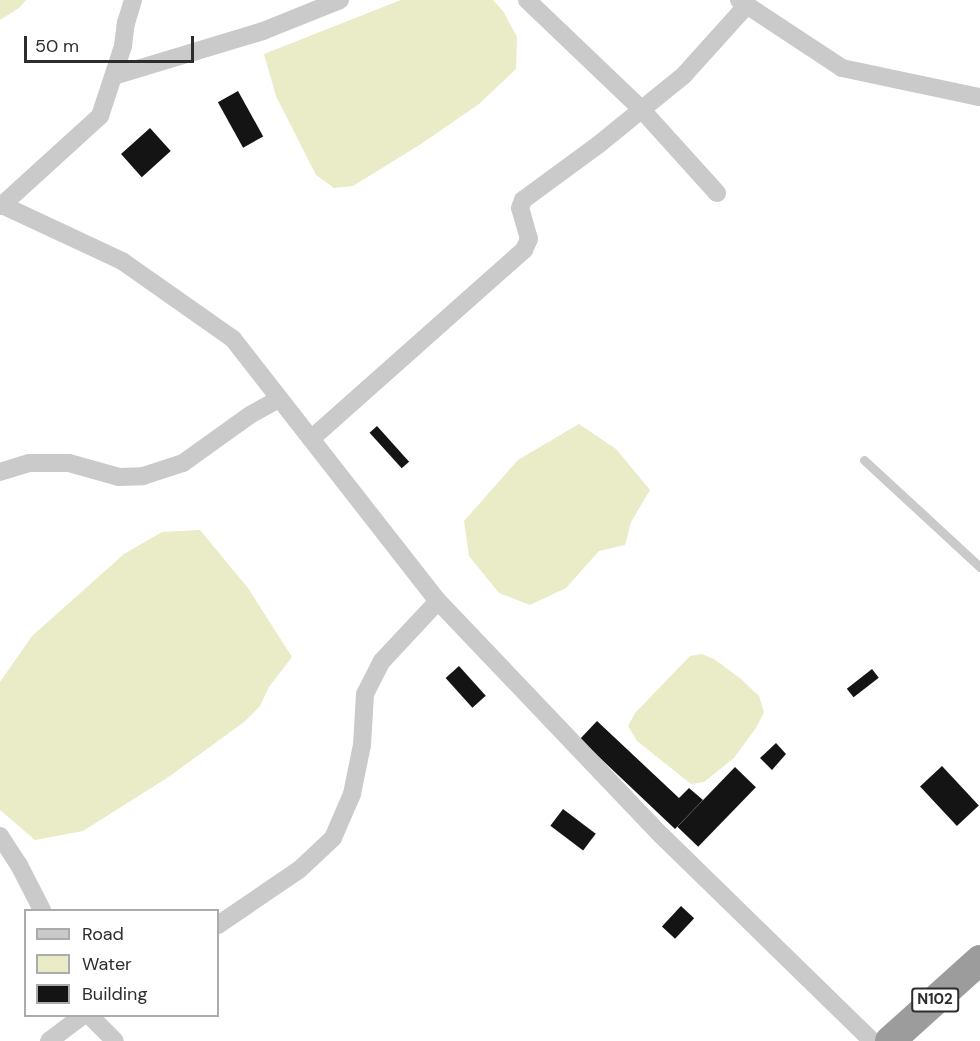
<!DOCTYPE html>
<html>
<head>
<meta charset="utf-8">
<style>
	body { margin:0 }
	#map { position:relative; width:980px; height:1041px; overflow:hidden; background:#fff; font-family:"DM Sans",sans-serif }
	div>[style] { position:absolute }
	.water>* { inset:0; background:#eaebc7 }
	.building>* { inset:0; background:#141414; transform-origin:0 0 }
	.service>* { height:9px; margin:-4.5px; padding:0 4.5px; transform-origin:4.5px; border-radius:4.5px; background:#cacaca }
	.minor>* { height:18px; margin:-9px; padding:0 9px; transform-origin:9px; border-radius:9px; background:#cacaca }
	.trunk>* { height:30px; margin:-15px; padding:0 15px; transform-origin:15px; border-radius:15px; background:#9c9c9c }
	span { translate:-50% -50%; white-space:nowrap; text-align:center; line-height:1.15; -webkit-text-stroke:6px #fff; paint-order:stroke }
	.shield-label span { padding:2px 4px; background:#fff; border:2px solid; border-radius:4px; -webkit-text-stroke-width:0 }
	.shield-label { font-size:15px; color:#2d2d2d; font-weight:700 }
	.legend { position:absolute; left:24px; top:909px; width:195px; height:108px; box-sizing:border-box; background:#fff; border:2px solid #ababab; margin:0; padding:8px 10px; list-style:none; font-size:18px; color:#2d2d2d }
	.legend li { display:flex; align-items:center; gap:12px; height:30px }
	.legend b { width:30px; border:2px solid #ababab }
	.scale { position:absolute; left:24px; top:36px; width:170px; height:27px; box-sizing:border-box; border:3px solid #2d2d2d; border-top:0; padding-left:8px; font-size:18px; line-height:21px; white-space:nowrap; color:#2d2d2d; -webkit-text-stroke:4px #fff; paint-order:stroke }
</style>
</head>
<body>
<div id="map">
	<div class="water">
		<div style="clip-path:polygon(0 0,26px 0,19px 8px,0 20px)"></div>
		<div style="clip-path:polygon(401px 0,493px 0,503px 11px,517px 37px,516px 69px,479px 104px,421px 144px,353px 186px,334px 188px,316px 175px,276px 96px,264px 54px)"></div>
		<div style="clip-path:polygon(579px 424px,616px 449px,650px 490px,631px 522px,625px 545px,599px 551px,566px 588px,530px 605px,499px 593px,469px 556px,464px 521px,518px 460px)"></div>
		<div style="clip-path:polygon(200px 530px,248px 588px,292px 657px,269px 687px,260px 706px,244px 722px,170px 776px,83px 831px,35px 840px,0 810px,0 682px,32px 636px,124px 554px,162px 532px)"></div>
		<div style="clip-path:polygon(702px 654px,714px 659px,741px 679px,759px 696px,764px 712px,756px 728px,734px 758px,704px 782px,691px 784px,637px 741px,628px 726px,635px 713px,690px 656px)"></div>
	</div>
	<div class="building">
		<div style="left:238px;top:91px;width:52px;height:23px;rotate:61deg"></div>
		<div style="left:150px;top:128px;width:31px;height:39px;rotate:48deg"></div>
		<div style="left:377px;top:426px;width:48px;height:10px;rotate:48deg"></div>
		<div style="left:459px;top:666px;width:40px;height:18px;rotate:48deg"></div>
		<div style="left:872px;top:669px;width:11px;height:32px;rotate:52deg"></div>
		<div style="clip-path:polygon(597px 721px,679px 798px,689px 788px,703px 800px,675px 829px,580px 739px)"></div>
		<div style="clip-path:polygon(776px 743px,786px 754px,772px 770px,760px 758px)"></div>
		<div style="left:942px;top:766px;width:54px;height:30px;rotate:47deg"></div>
		<div style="left:735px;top:767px;width:29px;height:83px;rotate:44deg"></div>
		<div style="left:563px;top:809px;width:41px;height:21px;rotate:37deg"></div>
		<div style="left:681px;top:906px;width:18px;height:28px;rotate:43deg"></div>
	</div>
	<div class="service">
		<div style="left:864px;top:460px;width:158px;rotate:42.7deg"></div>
	</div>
	<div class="minor">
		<div style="left:527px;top:0;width:159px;rotate:43.7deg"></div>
		<div style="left:642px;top:110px;width:112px;rotate:47.9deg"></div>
		<div style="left:739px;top:0;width:123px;rotate:33.4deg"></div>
		<div style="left:842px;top:68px;width:141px;rotate:11.9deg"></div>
		<div style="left:114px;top:76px;width:156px;rotate:-16.8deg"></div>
		<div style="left:263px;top:31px;width:83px;rotate:-21.9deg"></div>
		<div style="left:0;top:204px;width:135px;rotate:25deg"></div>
		<div style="left:122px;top:261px;width:136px;rotate:35.1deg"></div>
		<div style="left:233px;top:339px;width:333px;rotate:52deg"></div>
		<div style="left:438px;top:601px;width:323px;rotate:46.4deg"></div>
		<div style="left:661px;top:835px;width:295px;rotate:44.3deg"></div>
		<div style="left:1px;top:206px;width:134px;rotate:-42.3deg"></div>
		<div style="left:100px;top:116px;width:74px;rotate:-71.8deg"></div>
		<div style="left:123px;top:46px;width:23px;rotate:-83deg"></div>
		<div style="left:126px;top:23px;width:24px;rotate:-73deg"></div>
		<div style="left:311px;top:439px;width:285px;rotate:-41.6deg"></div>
		<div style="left:524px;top:250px;width:12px;rotate:-66deg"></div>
		<div style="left:529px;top:239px;width:32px;rotate:-106deg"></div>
		<div style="left:520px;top:208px;width:9px;rotate:-69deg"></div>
		<div style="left:523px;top:200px;width:93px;rotate:-36.3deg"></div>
		<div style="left:598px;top:145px;width:111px;rotate:-39.1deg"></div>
		<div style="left:684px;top:75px;width:94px;rotate:-48deg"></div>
		<div style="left:0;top:472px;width:30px;rotate:-17deg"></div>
		<div style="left:29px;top:463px;width:40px"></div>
		<div style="left:69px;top:463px;width:52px;rotate:15.6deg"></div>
		<div style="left:119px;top:477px;width:24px;rotate:-2deg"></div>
		<div style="left:143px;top:476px;width:42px;rotate:-18deg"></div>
		<div style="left:183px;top:463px;width:82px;rotate:-35.6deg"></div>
		<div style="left:250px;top:415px;width:33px;rotate:-29deg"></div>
		<div style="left:0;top:836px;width:35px;rotate:57deg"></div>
		<div style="left:19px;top:865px;width:51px;rotate:62.9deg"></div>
		<div style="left:218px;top:925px;width:99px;rotate:-34.3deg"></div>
		<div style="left:300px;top:869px;width:45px;rotate:-43.2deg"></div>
		<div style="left:333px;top:838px;width:48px;rotate:-66.6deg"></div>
		<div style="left:352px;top:794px;width:50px;rotate:-78.5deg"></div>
		<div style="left:362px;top:745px;width:51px;rotate:-86.6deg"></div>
		<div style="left:365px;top:694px;width:37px;rotate:-63deg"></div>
		<div style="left:382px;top:661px;width:82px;rotate:-47deg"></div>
		<div style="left:90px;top:1016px;width:35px;rotate:45deg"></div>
		<div style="left:49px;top:1041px;width:41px;rotate:-37.1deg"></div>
	</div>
	<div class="trunk">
		<div style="left:890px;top:1041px;width:121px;rotate:-42deg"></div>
	</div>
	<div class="shield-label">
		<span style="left:935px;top:1000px">N102</span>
	</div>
	<ul class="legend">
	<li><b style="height:8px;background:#cacaca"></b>Road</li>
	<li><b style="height:16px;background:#eaebc7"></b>Water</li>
	<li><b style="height:16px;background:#141414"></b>Building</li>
	</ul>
	<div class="scale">50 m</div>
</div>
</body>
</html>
